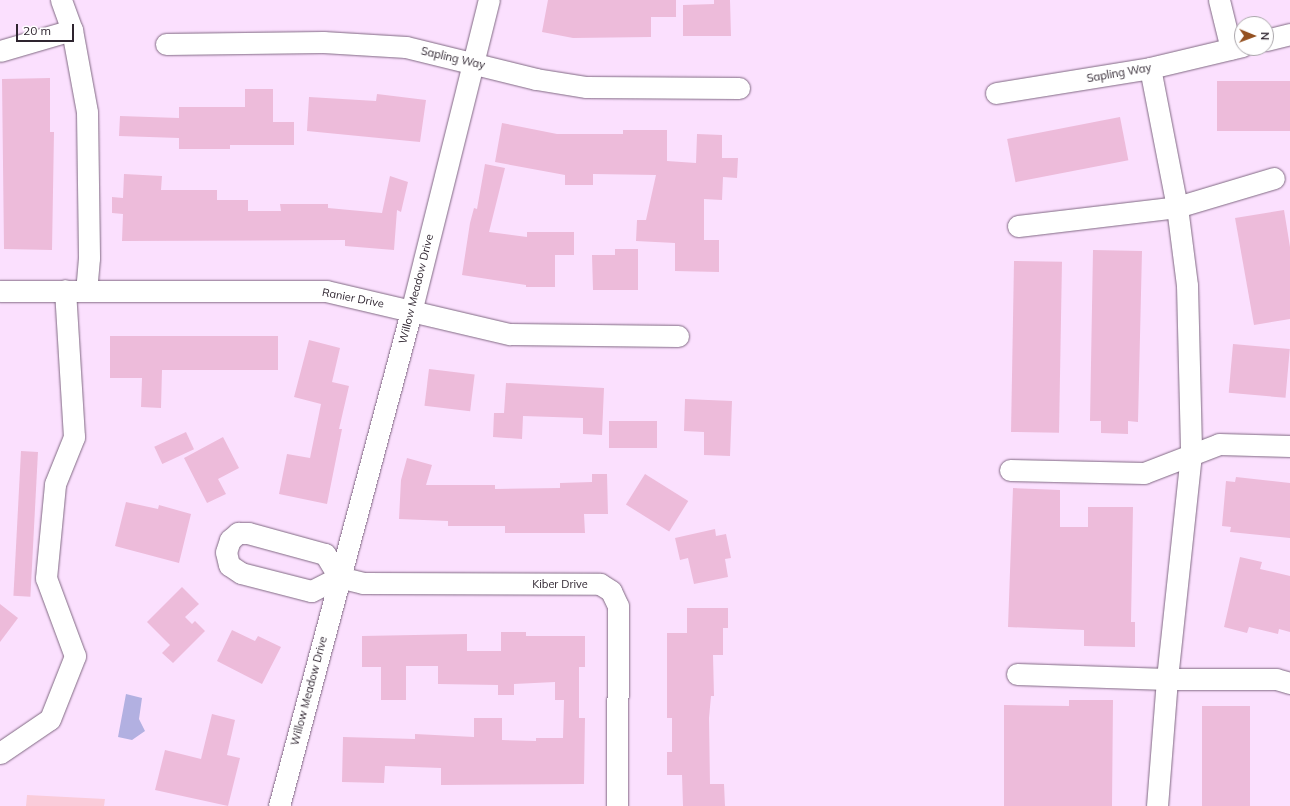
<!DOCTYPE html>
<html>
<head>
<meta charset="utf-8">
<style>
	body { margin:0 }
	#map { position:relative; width:1290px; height:806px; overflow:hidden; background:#fbe0fe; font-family:Mulish,sans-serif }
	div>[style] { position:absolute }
	.green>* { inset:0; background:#faccda }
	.water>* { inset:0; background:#b2b0e1 }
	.building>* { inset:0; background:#edbbda; transform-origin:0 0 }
	.roads { filter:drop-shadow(0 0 1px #806983) drop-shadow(0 0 1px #806983) }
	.minor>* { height:21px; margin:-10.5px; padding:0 10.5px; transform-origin:10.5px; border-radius:10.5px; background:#fff }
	span { translate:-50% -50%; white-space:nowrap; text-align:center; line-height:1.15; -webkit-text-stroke:4px #fff; paint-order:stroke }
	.street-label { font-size:11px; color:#2e242f }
	.north { position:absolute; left:1234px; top:16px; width:40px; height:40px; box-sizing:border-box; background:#fff; border:1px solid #aba7ac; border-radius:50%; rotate:91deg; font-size:11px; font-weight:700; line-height:16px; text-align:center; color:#2e242f }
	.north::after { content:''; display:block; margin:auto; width:14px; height:18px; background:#945121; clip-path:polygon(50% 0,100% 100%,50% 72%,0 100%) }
	.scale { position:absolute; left:16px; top:24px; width:58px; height:18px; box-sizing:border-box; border:2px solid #2e242f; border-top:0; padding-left:5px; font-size:12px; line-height:14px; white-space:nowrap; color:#2e242f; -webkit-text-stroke:3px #fff; paint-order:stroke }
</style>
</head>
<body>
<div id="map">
	<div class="green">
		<div style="clip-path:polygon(27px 795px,105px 799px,104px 806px,26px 806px)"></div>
	</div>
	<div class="water">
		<div style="clip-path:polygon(126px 694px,142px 698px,139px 719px,145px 731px,132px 740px,118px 737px)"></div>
	</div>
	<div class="building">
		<div style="clip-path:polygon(548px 0,676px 0,676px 17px,651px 17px,651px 37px,573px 38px,542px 32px)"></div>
		<div style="clip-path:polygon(714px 0,730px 0,731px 36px,683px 36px,683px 5px,714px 4px)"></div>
		<div style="clip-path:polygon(50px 78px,50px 132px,54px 132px,52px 250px,4px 249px,2px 79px)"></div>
		<div style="left:1290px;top:81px;width:50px;height:73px;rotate:90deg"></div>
		<div style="clip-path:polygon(245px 89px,273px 89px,273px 122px,294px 122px,294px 145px,230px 145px,230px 149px,179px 149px,179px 138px,119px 136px,120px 116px,179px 118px,179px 107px,245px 107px)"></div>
		<div style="clip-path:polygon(377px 94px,426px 100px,420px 142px,307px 131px,309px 97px,376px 101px)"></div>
		<div style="left:1120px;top:117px;width:44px;height:115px;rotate:79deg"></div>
		<div style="clip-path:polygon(502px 123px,557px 134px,623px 134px,623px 130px,667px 130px,667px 161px,696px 163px,697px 134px,722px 135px,722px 158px,738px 158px,737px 178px,723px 177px,722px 200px,704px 199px,704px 240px,719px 240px,719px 272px,675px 271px,675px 243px,636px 241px,637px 220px,646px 220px,656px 175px,593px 174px,593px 185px,565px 185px,565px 175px,495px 162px)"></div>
		<div style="clip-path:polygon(485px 164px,505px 168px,489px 232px,527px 237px,527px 232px,574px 232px,574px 255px,555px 255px,555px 287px,526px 287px,526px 285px,462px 275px,470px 223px,474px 208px,477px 209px)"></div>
		<div style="clip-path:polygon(124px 174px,162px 176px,161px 190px,217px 190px,217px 200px,248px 200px,248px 211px,281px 211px,280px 204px,328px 204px,328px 208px,382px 213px,390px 176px,408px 182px,401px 212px,397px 210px,394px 250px,345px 246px,345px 240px,122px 241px,123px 214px,112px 213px,112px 197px,123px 198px)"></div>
		<div style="clip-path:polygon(1284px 210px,1290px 247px,1290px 319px,1254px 325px,1235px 218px)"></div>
		<div style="clip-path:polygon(615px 249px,638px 249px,638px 290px,593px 290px,592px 255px,615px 255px)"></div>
		<div style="clip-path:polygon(1093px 250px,1142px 251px,1138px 422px,1128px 421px,1128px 434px,1101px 433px,1101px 421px,1090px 421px)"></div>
		<div style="left:1014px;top:261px;width:48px;height:171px;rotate:1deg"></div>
		<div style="clip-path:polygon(110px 336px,278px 336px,278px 370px,162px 370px,161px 408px,141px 407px,142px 378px,110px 378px)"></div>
		<div style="clip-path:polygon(309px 340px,340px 348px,332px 382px,349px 386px,339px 429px,342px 429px,327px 504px,279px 494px,287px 454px,310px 458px,321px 404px,294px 397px)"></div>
		<div style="left:1233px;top:344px;width:57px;height:49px;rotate:5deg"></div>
		<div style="left:429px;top:369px;width:46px;height:37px;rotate:7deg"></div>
		<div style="clip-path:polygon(506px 383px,604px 388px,602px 435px,583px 434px,583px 418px,523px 416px,522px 439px,493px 437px,494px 413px,504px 413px)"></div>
		<div style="clip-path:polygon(685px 399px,732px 401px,730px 456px,704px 455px,704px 432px,684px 431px)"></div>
		<div style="left:657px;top:421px;width:27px;height:48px;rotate:90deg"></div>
		<div style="left:186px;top:432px;width:19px;height:35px;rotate:65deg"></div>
		<div style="clip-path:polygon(223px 437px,239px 468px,218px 479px,226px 494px,207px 503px,184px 458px)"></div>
		<div style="left:21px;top:451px;width:17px;height:145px;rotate:3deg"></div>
		<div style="clip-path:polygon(407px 458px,432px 465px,426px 485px,495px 485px,495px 489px,560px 488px,560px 483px,592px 482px,592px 474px,607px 474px,608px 514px,584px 514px,585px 533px,505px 533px,505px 526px,448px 526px,448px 521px,399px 519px,401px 480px)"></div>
		<div style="left:645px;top:474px;width:51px;height:36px;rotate:32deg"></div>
		<div style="clip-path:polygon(1236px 477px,1290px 483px,1290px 538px,1230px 532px,1231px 527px,1222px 526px,1226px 481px,1235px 482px)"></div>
		<div style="clip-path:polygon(1013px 488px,1060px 490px,1060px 527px,1088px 527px,1088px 507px,1133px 507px,1131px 622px,1135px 622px,1135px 647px,1084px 646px,1084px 630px,1008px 627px)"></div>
		<div style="clip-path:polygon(126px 502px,158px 509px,159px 505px,191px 514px,179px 563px,115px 546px)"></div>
		<div style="clip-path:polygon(715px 529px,716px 536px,726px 534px,731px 558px,725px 559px,728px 577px,694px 584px,688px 558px,680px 560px,675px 538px)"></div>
		<div style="clip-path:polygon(1240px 557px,1262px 562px,1260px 569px,1290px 576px,1290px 632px,1279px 629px,1278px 634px,1249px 627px,1247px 633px,1224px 627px)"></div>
		<div style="clip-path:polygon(182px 587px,199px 604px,185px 617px,192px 624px,195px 621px,205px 631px,173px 663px,162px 653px,170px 645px,147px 622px)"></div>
		<div style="clip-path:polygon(0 604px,18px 618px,0 642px)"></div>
		<div style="clip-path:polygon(687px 608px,728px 608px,728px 628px,723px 628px,723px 655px,713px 655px,714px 696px,711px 696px,709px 718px,710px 784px,724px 784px,725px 806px,683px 806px,682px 775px,667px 775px,667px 752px,672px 752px,672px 718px,667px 718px,667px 633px,687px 633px)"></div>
		<div style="clip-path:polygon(232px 630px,255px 641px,258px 636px,281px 647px,262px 684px,217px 661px)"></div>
		<div style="clip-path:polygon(501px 632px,526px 632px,526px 636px,585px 636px,585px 667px,579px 667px,579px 718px,585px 718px,584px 784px,441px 785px,441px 768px,385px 766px,384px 783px,342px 782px,343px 737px,415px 739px,415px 734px,474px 737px,474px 718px,502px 718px,502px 740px,536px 741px,536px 738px,563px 738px,564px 700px,555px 700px,555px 682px,514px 684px,514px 695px,498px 695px,498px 685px,438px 684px,438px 666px,406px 666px,406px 700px,381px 700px,381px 667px,362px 667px,362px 636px,467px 634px,467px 651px,501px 651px)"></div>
		<div style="clip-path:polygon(1069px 700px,1113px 700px,1112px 806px,1004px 806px,1004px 705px,1069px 706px)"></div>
		<div style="left:1202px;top:706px;width:48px;height:100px"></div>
		<div style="clip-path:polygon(212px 714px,235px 720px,227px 755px,240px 758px,228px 806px,155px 790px,165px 750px,201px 759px)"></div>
	</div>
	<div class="roads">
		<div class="minor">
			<div style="left:61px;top:0;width:32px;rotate:70deg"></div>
			<div style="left:72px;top:30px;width:83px;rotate:79.6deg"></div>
			<div style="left:87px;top:112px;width:146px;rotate:89.2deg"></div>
			<div style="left:89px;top:258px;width:32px;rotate:95deg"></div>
			<div style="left:1219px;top:0;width:50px;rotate:76.2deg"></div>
			<div style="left:1266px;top:40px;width:25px;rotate:-14deg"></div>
			<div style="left:166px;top:44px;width:157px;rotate:-0.7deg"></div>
			<div style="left:323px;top:42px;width:83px;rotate:3.4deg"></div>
			<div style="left:406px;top:47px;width:134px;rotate:13.8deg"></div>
			<div style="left:536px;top:79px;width:51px;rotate:9.1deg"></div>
			<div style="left:586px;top:87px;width:153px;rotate:0.4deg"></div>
			<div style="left:0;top:51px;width:75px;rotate:-16.3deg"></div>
			<div style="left:1150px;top:68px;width:142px;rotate:79deg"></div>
			<div style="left:1177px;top:207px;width:79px;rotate:82.7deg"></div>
			<div style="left:1187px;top:285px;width:169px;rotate:88.6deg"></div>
			<div style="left:1191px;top:454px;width:226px;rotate:96.1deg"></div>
			<div style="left:1167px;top:679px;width:127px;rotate:94.5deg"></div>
			<div style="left:996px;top:93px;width:156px;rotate:-9.2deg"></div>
			<div style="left:1150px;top:68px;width:95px;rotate:-13.4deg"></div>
			<div style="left:1018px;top:226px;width:160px;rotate:-6.8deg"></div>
			<div style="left:1177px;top:207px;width:101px;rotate:-16.6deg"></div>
			<div style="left:0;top:291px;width:326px"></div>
			<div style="left:326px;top:291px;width:189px;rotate:13.2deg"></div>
			<div style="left:510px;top:334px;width:168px;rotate:0.7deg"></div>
			<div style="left:1010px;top:470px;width:134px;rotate:1.3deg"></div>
			<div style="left:1144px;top:473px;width:80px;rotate:-21.1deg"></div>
			<div style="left:1219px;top:444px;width:71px;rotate:1.6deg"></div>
			<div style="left:238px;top:533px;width:10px"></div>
			<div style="left:248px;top:533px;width:80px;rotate:15.3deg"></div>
			<div style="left:325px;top:554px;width:27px;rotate:59deg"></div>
			<div style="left:339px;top:577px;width:31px;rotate:153deg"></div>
			<div style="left:311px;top:591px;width:72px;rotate:-165.6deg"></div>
			<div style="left:241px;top:573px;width:14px;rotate:-146deg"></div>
			<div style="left:229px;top:565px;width:13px;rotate:-103deg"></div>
			<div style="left:226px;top:552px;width:13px;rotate:-72deg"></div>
			<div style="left:230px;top:540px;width:11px;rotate:-41deg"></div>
			<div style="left:339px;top:577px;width:25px;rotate:14deg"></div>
			<div style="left:363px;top:583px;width:237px;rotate:0.2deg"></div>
			<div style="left:600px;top:584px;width:13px;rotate:32deg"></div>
			<div style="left:611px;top:591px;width:17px;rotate:65deg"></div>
			<div style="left:618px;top:606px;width:200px;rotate:90.3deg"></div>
			<div style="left:1017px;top:674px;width:150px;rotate:1.9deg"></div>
			<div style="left:1167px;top:679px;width:109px"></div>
			<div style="left:1276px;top:679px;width:15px;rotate:16deg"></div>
			<div style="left:0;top:753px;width:60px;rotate:-34.2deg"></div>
			<div style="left:50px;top:719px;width:68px;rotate:-68.4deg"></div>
			<div style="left:75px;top:656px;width:83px;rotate:-110.4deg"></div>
			<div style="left:46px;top:578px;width:94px;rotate:-84.5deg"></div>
			<div style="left:55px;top:484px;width:51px;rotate:-68deg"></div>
			<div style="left:74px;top:437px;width:147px;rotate:-93.5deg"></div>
			<div style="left:279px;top:806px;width:511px;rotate:-75.04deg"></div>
			<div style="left:411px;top:312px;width:322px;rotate:-76deg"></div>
		</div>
	</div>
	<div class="street-label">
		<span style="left:453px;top:58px;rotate:13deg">Sapling Way</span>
		<span style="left:1119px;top:73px;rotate:-10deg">Sapling Way</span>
		<span style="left:416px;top:289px;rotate:-76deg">Willow Meadow Drive</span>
		<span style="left:353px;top:298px;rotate:11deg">Ranier Drive</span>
		<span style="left:560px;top:584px">Kiber Drive</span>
		<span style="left:309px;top:691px;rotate:-75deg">Willow Meadow Drive</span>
	</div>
	<div class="north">N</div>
	<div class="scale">20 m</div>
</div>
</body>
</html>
